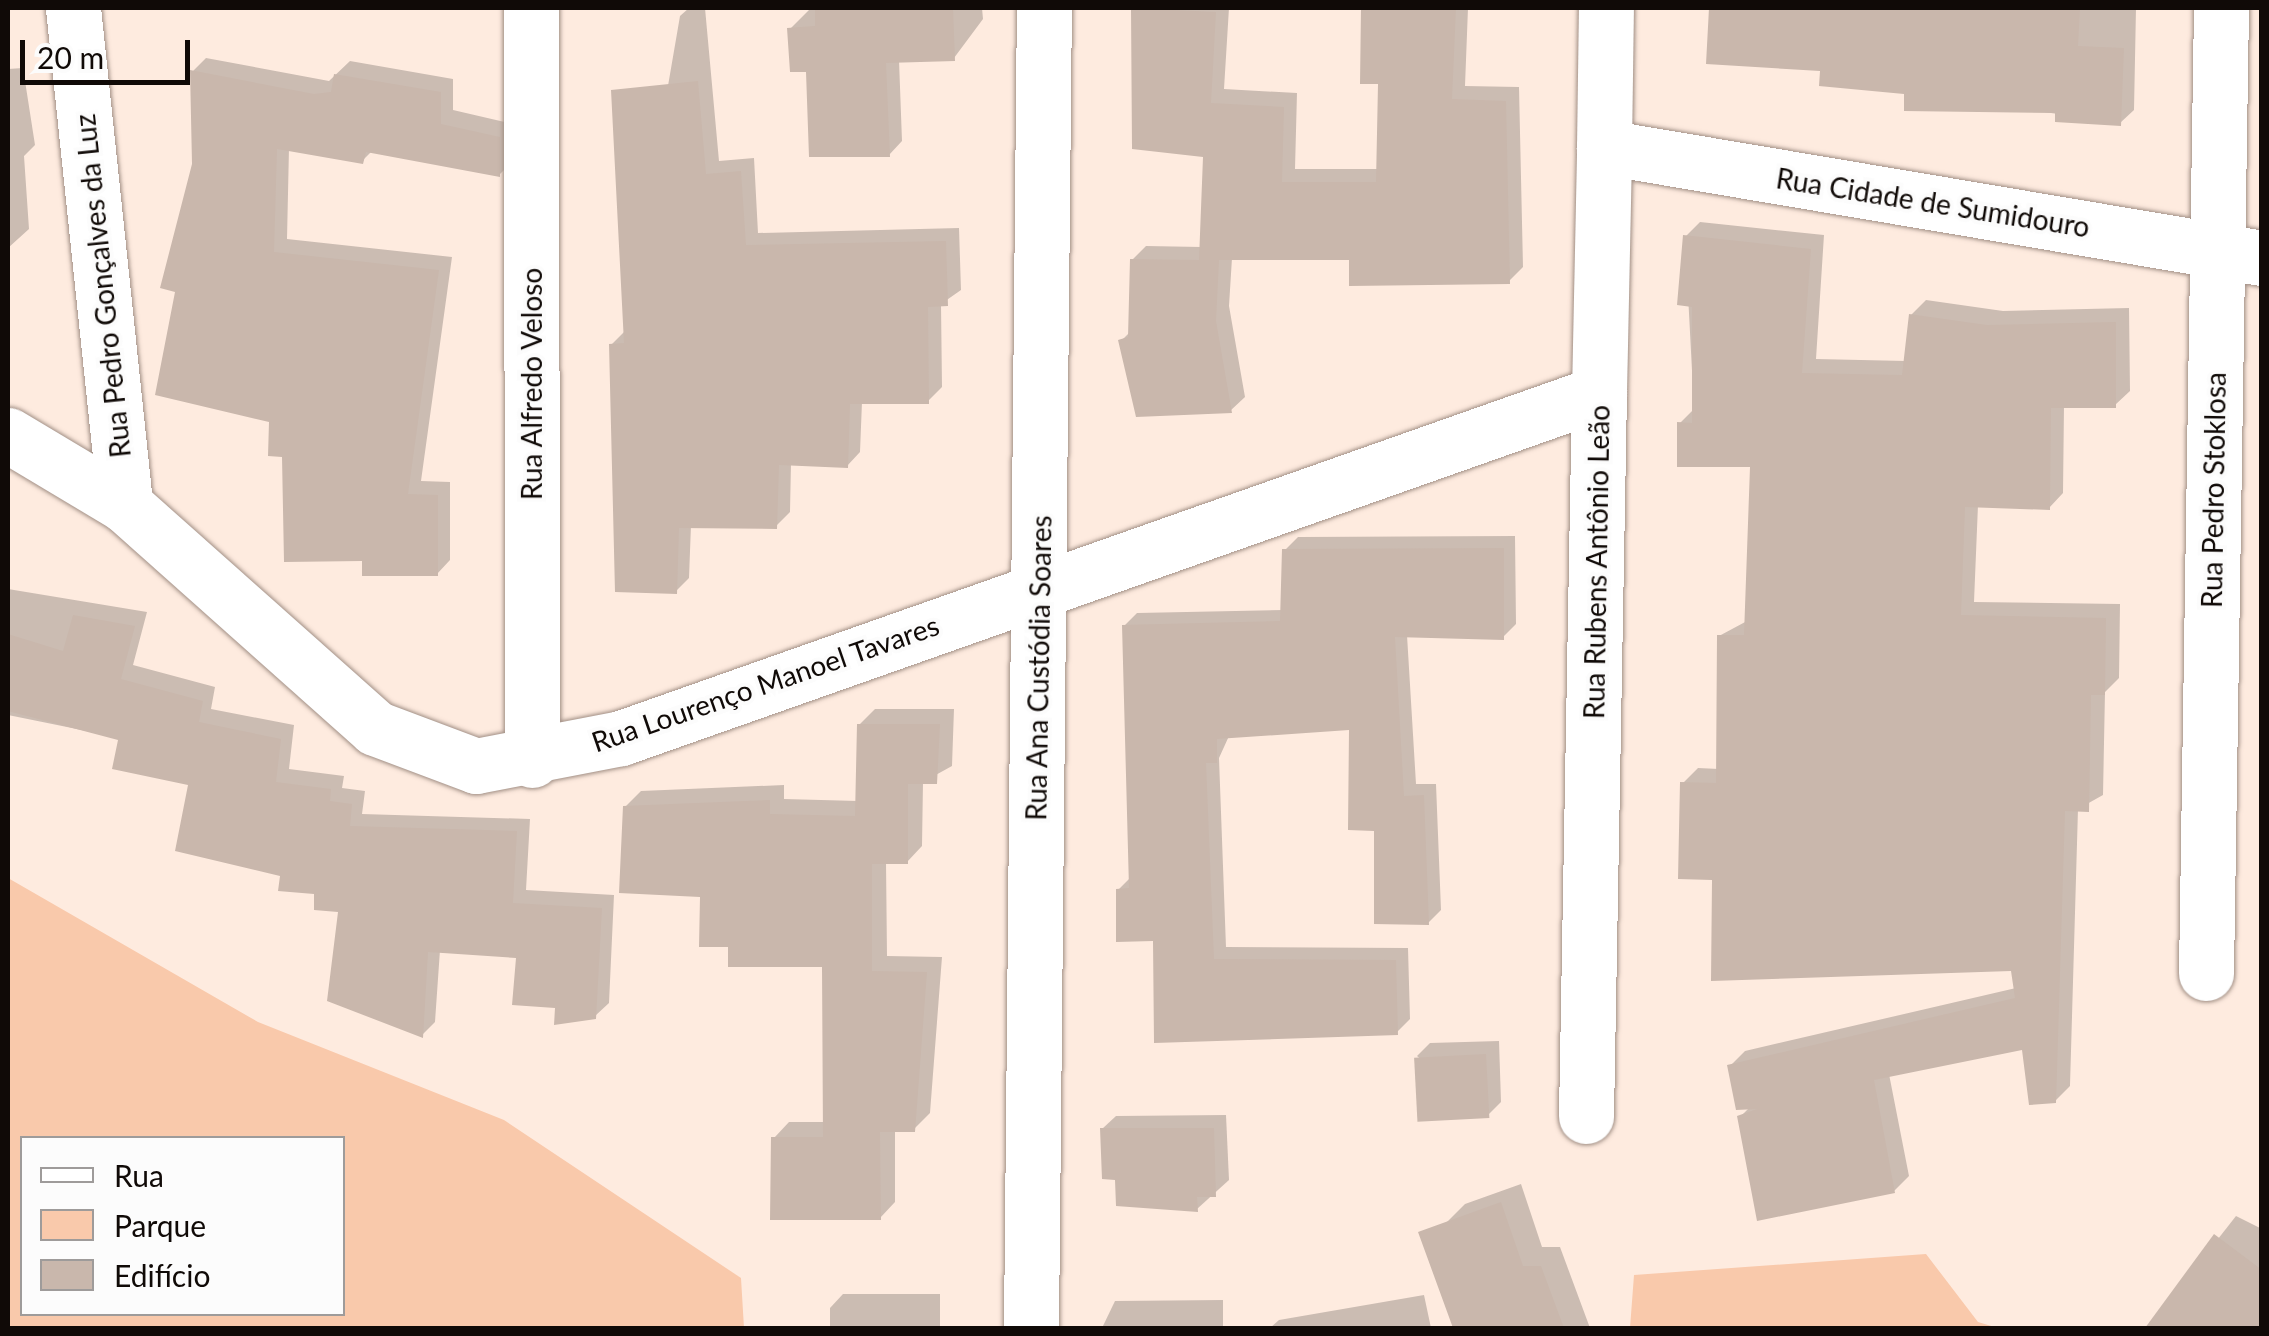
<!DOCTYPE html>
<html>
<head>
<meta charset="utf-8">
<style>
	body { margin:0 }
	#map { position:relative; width:2269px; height:1336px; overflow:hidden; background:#feebdf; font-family:Lato,sans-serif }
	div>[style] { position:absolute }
	.green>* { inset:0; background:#f9c9ab }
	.shadow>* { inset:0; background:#0003 }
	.building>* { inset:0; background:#c9b7ac; transform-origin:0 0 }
	.roads { filter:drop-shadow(0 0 2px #a18f85) drop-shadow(0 0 2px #a18f85) }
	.street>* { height:55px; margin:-27.5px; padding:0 27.5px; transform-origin:27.5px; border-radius:27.5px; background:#fff }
	.secondary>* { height:55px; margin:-27.5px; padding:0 27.5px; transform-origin:27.5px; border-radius:27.5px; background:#fff }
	span { translate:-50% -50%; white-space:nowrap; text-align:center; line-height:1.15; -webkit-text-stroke:8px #fcfcfc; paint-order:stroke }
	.street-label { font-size:28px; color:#100a07 }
	.frame { position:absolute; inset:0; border:10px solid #100a07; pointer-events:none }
	.legend { position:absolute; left:20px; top:1136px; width:325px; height:180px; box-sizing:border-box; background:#fcfcfc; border:2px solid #9e9b9a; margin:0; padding:12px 18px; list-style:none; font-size:30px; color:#100a07 }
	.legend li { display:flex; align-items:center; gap:20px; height:50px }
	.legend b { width:50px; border:2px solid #9e9b9a }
	.scale { position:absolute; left:20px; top:40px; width:170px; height:45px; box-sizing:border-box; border:5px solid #100a07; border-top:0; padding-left:12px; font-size:30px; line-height:35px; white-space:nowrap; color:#100a07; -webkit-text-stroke:8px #fcfcfc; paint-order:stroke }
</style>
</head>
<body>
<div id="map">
	<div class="green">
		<div style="clip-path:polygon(evenodd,8px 878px,258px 1022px,504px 1120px,741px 1278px,744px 1328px,8px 1328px,8px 878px,22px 1138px,342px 1138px,342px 1314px,22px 1314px,22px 1138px)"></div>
		<div style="clip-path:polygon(1926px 1254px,1978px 1322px,1998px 1328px,1630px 1328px,1634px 1275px)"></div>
	</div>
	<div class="shadow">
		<div style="clip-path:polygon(689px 8px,705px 8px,719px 161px,754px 158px,758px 233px,959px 228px,961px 290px,941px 304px,942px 387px,928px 401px,862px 402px,860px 452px,847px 466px,791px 463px,790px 512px,776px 526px,691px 525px,689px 578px,676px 591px,611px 345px,626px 330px,680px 16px)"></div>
		<div style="clip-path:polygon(811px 8px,982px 8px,983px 19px,954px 58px,899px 60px,902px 141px,889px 155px,808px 69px,790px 29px)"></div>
		<div style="clip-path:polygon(1134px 8px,1229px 8px,1224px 89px,1297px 93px,1295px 169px,1379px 169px,1380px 82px,1363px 81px,1364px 8px,1468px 8px,1465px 86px,1519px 87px,1523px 267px,1509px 281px,1352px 258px,1232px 258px,1229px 306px,1245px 397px,1230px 411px,1121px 341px,1131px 331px,1132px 260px,1146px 246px,1202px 247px,1206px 155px,1133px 77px)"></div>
		<div style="clip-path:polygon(1711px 8px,2136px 8px,2134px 110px,2120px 123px,1907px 92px,1822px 69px,1709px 62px)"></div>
		<div style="clip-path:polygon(206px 58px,329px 81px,350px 61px,453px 79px,453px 110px,513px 124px,513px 161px,499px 175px,372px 151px,362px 161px,289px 148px,287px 239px,452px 257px,421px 481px,450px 482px,450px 560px,437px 574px,365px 559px,178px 290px,194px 164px,193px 71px)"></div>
		<div style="clip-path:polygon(23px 68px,35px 145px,24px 156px,29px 229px,8px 248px,8px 69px)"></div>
		<div style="clip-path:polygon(1700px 222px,1824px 235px,1816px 359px,1906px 361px,1911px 315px,1926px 300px,2003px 311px,2129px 308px,2130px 391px,2115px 405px,2064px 406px,2063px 493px,2049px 508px,1978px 505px,1974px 602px,2120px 604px,2119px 678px,2105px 692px,2103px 795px,2078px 809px,2070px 1086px,2055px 1101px,2024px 1047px,1889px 1074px,1909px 1176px,1894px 1191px,1740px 1117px,1750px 1107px,1730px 1066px,1745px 1051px,2016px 988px,2013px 968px,1715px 877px,1683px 783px,1698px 768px,1719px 769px,1719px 636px,1747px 621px,1753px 465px,1680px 423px,1694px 409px,1685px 237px)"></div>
		<div style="clip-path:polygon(1515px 536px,1516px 624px,1503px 637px,1407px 635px,1416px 784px,1436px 784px,1441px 910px,1428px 923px,1377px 828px,1351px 728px,1229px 736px,1219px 758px,1226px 947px,1408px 948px,1410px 1019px,1397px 1032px,1155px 939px,1118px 890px,1131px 877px,1124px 626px,1137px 613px,1283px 610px,1285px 550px,1298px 537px)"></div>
		<div style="clip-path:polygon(8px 589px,147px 612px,133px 665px,215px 687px,211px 709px,294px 725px,289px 769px,344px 776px,342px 788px,365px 791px,362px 814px,530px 819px,526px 890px,614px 895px,609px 1003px,595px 1016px,557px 1006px,518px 955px,440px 950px,435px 1022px,422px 1035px,341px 910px,283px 874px,191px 783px,121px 738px,8px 715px)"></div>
		<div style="clip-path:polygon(875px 709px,954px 709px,952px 766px,923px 782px,922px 846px,907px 862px,886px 861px,887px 956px,942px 957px,930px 1113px,914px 1129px,895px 1129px,895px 1202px,880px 1218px,774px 1138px,789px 1122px,826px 1122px,825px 965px,730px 945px,703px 894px,625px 807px,641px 791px,784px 785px,784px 799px,858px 801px,859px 725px)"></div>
		<div style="clip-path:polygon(1499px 1041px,1501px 1102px,1487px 1116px,1417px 1056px,1430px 1043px)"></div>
		<div style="clip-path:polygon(1226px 1115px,1229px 1180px,1197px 1209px,1102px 1129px,1116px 1116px)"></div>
		<div style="clip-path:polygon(1521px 1184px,1542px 1247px,1560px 1247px,1590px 1328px,1483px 1328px,1445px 1224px,1465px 1204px)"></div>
		<div style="clip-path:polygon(2236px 1216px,2262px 1229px,2262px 1328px,2174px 1328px,2160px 1313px)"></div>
		<div style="clip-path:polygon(843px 1294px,940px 1294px,940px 1328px,830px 1328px,830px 1308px)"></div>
		<div style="clip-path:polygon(1424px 1295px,1431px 1328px,1270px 1328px,1279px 1320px)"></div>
		<div style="clip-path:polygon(1223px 1300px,1223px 1328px,1102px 1328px,1115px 1301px)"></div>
	</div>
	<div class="building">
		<div style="clip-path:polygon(815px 8px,953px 8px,955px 61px,886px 63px,890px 157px,809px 157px,806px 72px,790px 72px,787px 28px,815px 26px)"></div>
		<div style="clip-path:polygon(1131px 8px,1216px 12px,1211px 103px,1284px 107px,1282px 182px,1376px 182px,1378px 84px,1360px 84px,1361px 8px,1456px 8px,1452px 99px,1506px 101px,1510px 284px,1349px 286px,1349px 260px,1210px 260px,1219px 260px,1216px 321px,1232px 413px,1136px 417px,1118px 340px,1128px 337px,1130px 259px,1199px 260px,1203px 157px,1132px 149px)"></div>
		<div style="clip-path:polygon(1709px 8px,2080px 8px,2078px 46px,2124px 48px,2121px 126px,2055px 122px,2055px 113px,1904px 111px,1904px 94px,1819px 86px,1820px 71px,1706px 64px)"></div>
		<div style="clip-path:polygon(190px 70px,314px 94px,331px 92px,334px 74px,441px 92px,441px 124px,500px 137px,500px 177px,366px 152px,363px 164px,277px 149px,274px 252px,439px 270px,408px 494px,438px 495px,438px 576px,362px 576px,362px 561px,284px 562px,282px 457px,268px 456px,269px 422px,155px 395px,175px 292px,160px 288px,192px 164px)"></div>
		<div style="clip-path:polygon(698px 81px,706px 174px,741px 171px,746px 245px,946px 241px,948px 306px,928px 307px,929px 404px,850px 404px,848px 468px,779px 465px,777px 529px,679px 528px,677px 594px,615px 592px,609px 344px,624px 343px,611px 90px)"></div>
		<div style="clip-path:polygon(1683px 235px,1811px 249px,1802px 373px,1902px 375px,1909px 314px,1987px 325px,2116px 322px,2116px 408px,2051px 408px,2050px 510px,1965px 507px,1961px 615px,2106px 618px,2105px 695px,2091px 695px,2089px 812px,2065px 811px,2056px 1103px,2029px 1105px,2022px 1050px,1874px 1080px,1895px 1193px,1757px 1221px,1737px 1116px,1757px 1109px,1736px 1110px,1727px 1065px,2015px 998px,2011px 971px,1711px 981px,1712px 880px,1678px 879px,1680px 782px,1716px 783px,1717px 635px,1744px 635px,1750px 467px,1677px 467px,1677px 422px,1692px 423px,1692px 307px,1677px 305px)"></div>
		<div style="clip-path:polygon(1504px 548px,1504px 640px,1395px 637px,1404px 796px,1424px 795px,1429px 925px,1374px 924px,1374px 831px,1348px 830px,1349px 730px,1217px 739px,1217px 763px,1206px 763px,1214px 959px,1396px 960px,1398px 1035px,1154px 1043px,1153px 941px,1116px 942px,1116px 889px,1129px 888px,1122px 625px,1280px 621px,1282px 549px)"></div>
		<div style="clip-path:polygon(73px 615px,135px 626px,121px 679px,203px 701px,199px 722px,281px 739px,276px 782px,331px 789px,330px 801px,352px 804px,350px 826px,517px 831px,513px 903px,602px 908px,596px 1019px,554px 1025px,555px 1008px,512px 1005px,516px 958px,428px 952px,423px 1038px,327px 1001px,338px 912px,314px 910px,314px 894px,278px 891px,280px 876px,175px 851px,188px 785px,112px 769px,118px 740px,8px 711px,8px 634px,63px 651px)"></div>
		<div style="clip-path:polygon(857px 724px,940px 724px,937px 784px,908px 784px,908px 864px,872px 864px,872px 971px,927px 972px,915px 1132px,880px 1132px,881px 1220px,770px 1220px,771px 1137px,823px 1137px,822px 967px,728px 967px,728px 947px,699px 947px,700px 897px,619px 893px,623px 806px,770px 800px,770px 814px,855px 816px)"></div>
		<div style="left:1486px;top:1054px;width:64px;height:72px;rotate:87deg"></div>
		<div style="clip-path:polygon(1100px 1128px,1214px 1128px,1216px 1197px,1197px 1197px,1198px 1212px,1116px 1206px,1115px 1180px,1102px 1179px)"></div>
		<div style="clip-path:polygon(1501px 1202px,1523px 1266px,1541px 1266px,1564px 1328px,1453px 1328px,1418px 1232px)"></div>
		<div style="clip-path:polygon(2214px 1234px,2262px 1270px,2262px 1328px,2145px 1328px)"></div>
	</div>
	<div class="roads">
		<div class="street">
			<div style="left:73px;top:8px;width:500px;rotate:84deg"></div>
			<div style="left:531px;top:8px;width:752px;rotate:89.92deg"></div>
			<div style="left:1604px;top:147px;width:139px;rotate:-89.2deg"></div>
			<div style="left:2206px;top:973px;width:965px;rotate:-89.11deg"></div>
			<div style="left:1586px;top:1116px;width:723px;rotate:-88.97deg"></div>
			<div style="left:1031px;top:1328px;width:1320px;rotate:-89.44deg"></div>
		</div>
		<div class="secondary">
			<div style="left:8px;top:435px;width:136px;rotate:30.9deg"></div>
			<div style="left:125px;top:505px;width:335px;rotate:41.7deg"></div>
			<div style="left:375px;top:728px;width:108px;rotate:20.6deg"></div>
			<div style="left:476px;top:766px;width:148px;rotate:-10.9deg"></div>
			<div style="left:621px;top:738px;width:1037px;rotate:-19.43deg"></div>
			<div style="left:1599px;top:393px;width:246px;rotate:-88.8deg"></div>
			<div style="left:1604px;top:147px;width:667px;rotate:9.58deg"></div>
		</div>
	</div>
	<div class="street-label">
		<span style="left:1933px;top:202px;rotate:9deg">Rua Cidade de Sumidouro</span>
		<span style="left:102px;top:286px;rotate:-96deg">Rua Pedro Gonçalves da Luz</span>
		<span style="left:531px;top:384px;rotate:-90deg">Rua Alfredo Veloso</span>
		<span style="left:2213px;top:490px;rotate:-89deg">Rua Pedro Stoklosa</span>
		<span style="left:1596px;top:562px;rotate:-89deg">Rua Rubens Antônio Leão</span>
		<span style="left:1038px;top:668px;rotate:-89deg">Rua Ana Custódia Soares</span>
		<span style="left:765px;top:683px;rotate:-19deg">Rua Lourenço Manoel Tavares</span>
	</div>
	<div class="frame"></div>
	<ul class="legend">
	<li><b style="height:12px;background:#fff"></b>Rua</li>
	<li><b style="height:28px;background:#f9c9ab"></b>Parque</li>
	<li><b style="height:28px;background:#c9b7ac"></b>Edifício</li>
	</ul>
	<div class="scale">20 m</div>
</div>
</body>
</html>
